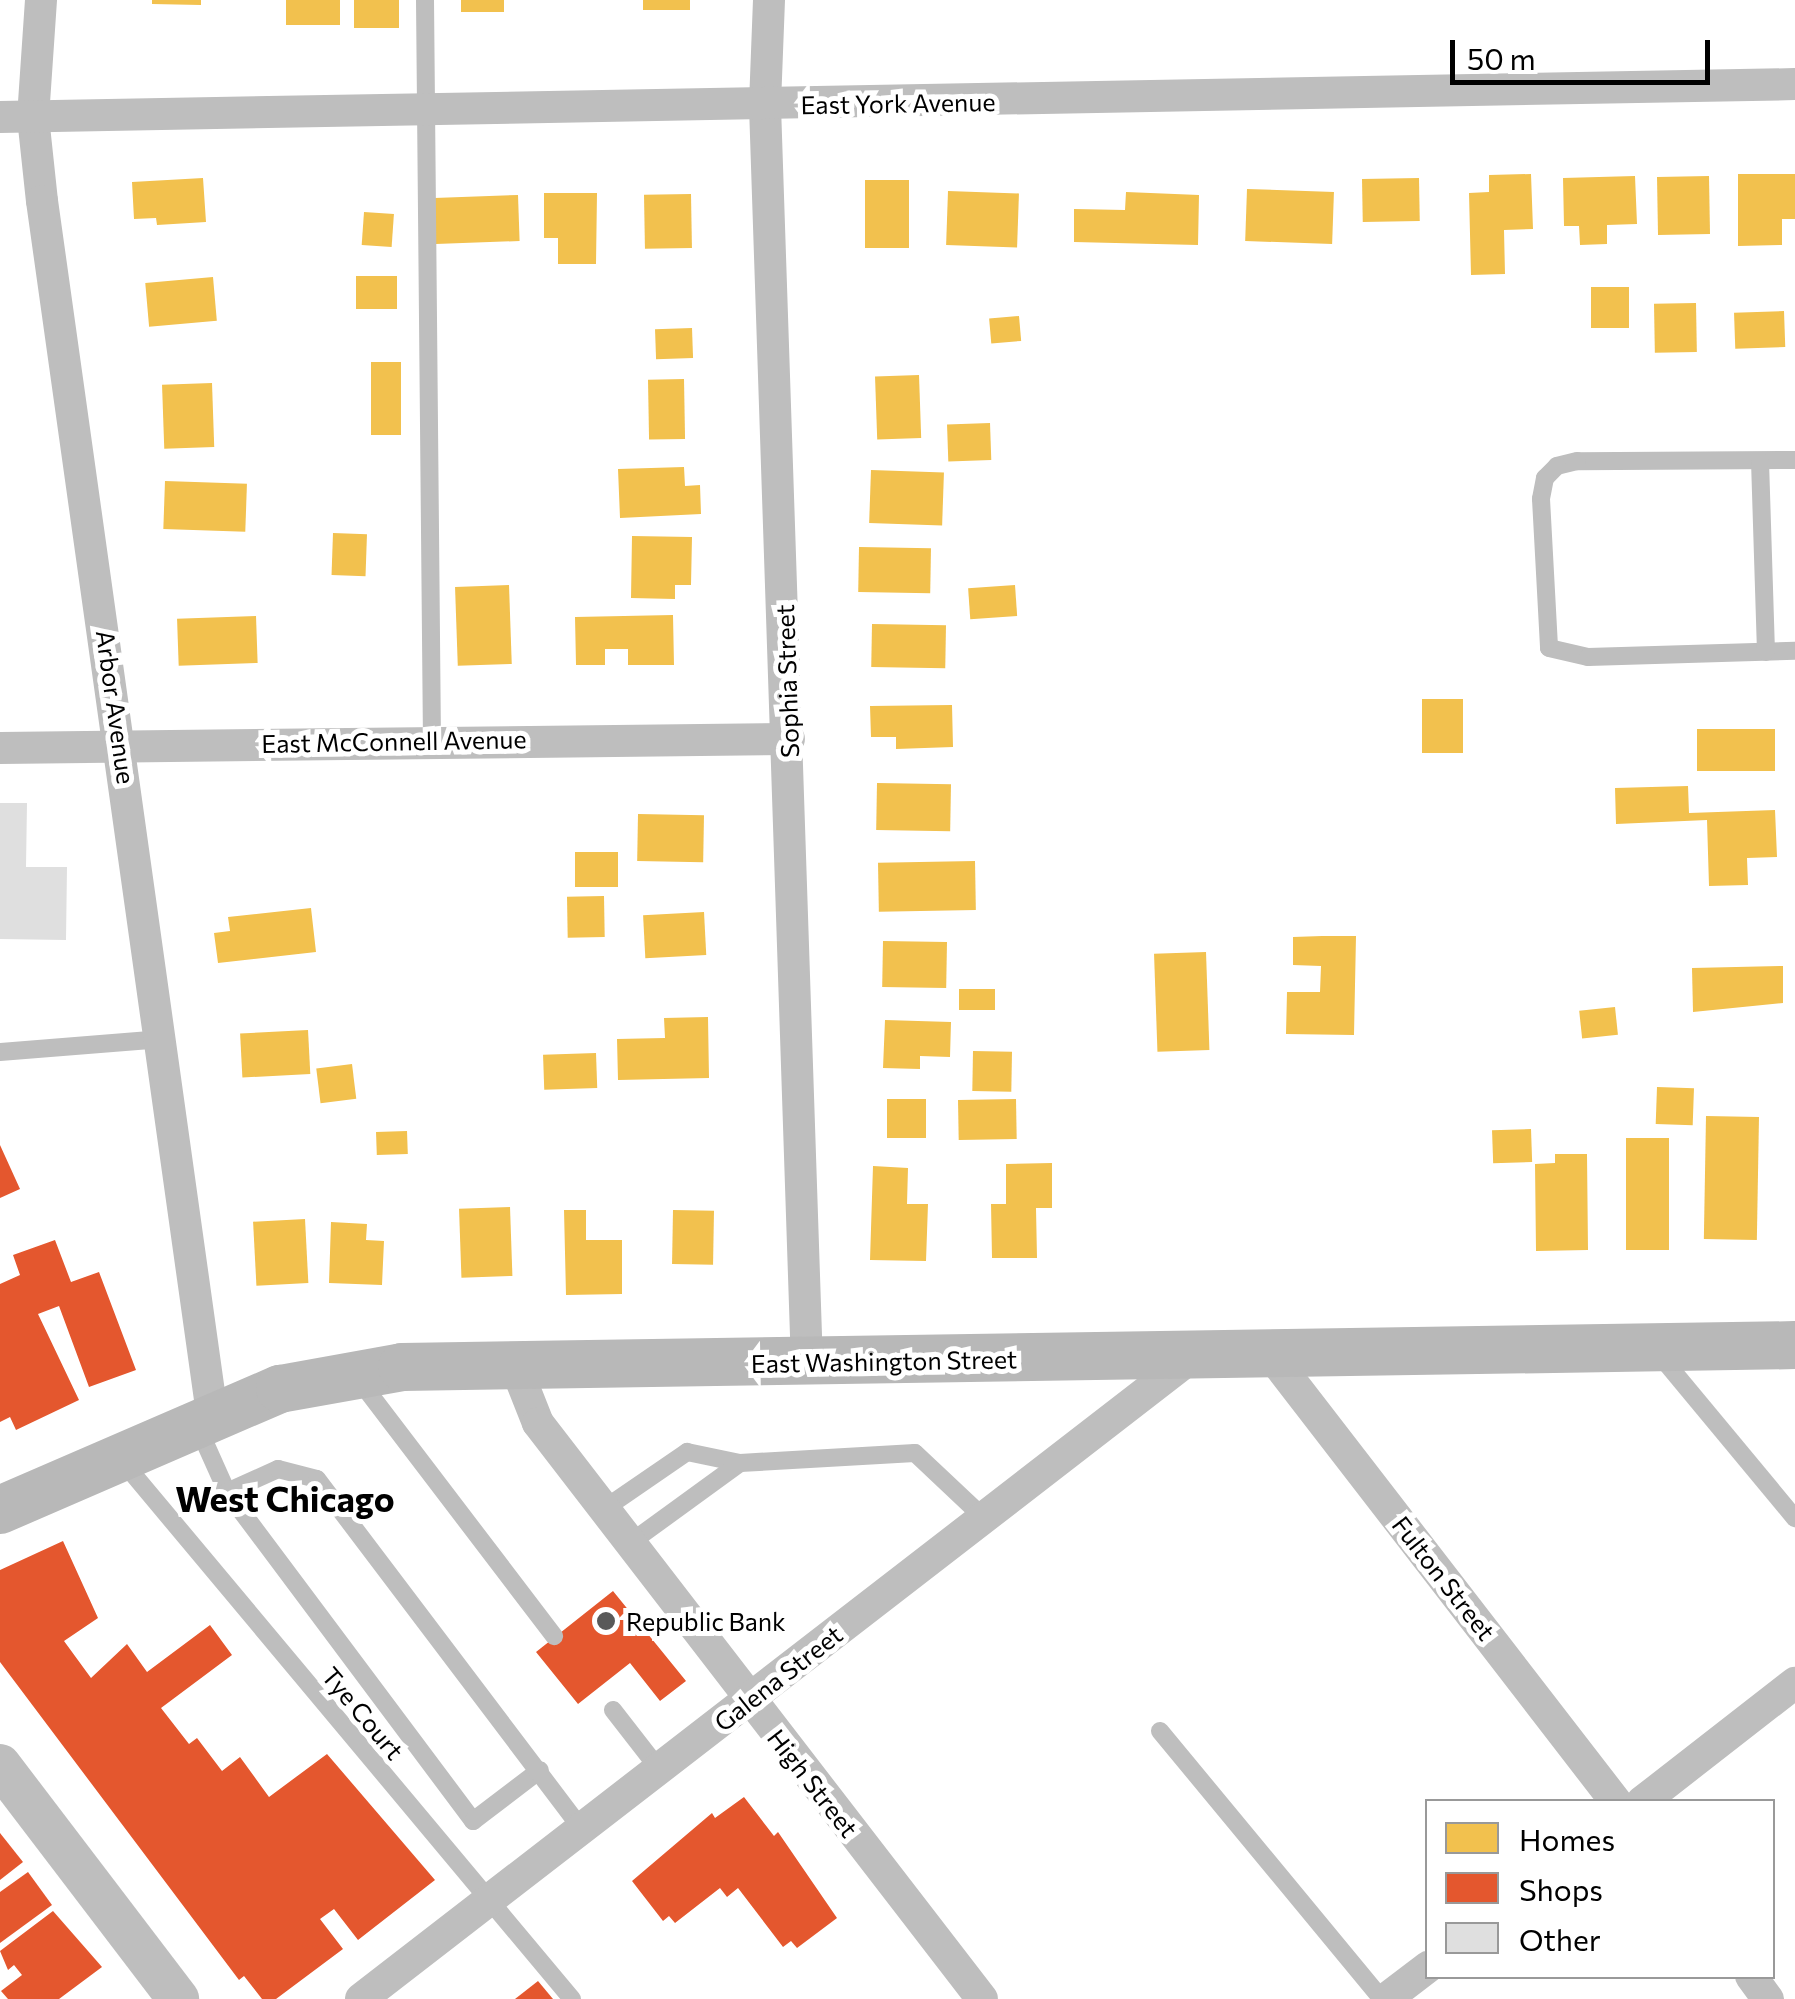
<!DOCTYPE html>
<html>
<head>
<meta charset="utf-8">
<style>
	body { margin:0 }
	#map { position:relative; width:1795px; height:1999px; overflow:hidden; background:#fff; font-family:Commissioner,sans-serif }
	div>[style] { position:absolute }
	.homes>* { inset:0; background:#f2c14e; transform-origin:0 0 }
	.shops>* { inset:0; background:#e4572e }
	.building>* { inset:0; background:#dfdfdf }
	.service>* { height:18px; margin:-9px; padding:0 9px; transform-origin:9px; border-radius:9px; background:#bebebe }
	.minor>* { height:32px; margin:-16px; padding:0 16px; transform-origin:16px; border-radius:16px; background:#bebebe }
	.tertiary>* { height:42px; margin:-21px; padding:0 21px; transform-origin:21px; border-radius:21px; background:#bebebe }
	.secondary>* { height:48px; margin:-24px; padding:0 24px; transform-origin:24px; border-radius:24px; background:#b8b8b8 }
	.dots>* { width:28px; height:28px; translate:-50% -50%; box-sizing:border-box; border:5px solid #fff; border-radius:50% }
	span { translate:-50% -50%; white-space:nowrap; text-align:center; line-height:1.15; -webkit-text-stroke:10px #fff; paint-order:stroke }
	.street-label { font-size:25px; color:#000 }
	.poi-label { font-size:25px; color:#000 }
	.left { translate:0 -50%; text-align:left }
	.district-label { font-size:35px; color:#000; font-weight:700 }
	.legend { position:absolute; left:1425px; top:1799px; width:350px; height:180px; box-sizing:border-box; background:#fff; border:2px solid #999; margin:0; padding:12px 18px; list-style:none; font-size:30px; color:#000 }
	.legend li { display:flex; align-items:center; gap:20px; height:50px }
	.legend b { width:50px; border:2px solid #999 }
	.scale { position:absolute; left:1450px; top:40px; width:260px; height:45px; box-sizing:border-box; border:5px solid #000; border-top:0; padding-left:12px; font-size:30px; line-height:35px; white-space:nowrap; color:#000; -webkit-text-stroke:8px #fff; paint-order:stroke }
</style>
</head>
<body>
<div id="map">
	<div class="homes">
		<div style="clip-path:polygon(152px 0,201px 0,201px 5px,152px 4px)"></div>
		<div style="left:286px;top:0;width:54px;height:25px"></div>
		<div style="left:354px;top:0;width:45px;height:28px"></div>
		<div style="left:461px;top:0;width:43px;height:12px"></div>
		<div style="left:643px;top:0;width:47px;height:10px"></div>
		<div style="clip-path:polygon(1531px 174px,1533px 229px,1504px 230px,1505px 274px,1471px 275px,1469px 193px,1489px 192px,1489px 175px)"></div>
		<div style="clip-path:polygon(1738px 174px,1795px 174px,1795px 219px,1782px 219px,1782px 245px,1738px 246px)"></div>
		<div style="clip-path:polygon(1635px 176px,1637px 224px,1607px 225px,1607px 244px,1580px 245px,1579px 226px,1564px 226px,1563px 178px)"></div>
		<div style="left:1709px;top:176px;width:58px;height:52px;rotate:89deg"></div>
		<div style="clip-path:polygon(203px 178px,206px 222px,157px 225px,156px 218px,134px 219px,132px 182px)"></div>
		<div style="left:1419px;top:178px;width:43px;height:57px;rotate:89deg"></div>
		<div style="left:865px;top:180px;width:44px;height:68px"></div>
		<div style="left:1247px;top:189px;width:87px;height:52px;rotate:2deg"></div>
		<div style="left:948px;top:191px;width:71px;height:54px;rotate:2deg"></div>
		<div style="clip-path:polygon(1126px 192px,1199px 195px,1198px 245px,1074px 242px,1074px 209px,1125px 210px)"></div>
		<div style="clip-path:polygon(544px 193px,597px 193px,596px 264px,558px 264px,558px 238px,544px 238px)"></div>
		<div style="left:691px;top:194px;width:54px;height:47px;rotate:89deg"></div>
		<div style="left:518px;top:195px;width:46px;height:84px;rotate:88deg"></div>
		<div style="left:364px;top:212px;width:30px;height:33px;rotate:4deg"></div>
		<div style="left:356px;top:276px;width:41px;height:33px"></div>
		<div style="left:213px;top:277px;width:44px;height:68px;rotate:85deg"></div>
		<div style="left:1591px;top:287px;width:38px;height:41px"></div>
		<div style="left:1696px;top:303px;width:49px;height:42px;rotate:89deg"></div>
		<div style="left:1784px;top:311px;width:36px;height:50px;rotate:88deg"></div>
		<div style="left:1019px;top:316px;width:25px;height:30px;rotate:85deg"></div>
		<div style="left:692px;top:328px;width:30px;height:37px;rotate:88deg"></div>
		<div style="left:371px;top:362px;width:30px;height:73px"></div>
		<div style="left:919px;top:375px;width:63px;height:44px;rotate:88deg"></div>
		<div style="left:684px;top:379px;width:60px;height:36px;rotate:89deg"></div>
		<div style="left:212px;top:383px;width:64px;height:50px;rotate:88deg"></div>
		<div style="left:990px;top:423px;width:37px;height:43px;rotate:88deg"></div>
		<div style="clip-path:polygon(684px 467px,685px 486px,700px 485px,701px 514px,620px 518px,618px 469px)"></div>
		<div style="left:871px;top:470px;width:73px;height:53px;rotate:2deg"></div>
		<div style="left:165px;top:481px;width:82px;height:48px;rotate:2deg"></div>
		<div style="left:333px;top:533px;width:34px;height:42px;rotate:2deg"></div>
		<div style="clip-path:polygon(632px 536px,692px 537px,691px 585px,675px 585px,675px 599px,631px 598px)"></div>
		<div style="left:859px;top:547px;width:72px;height:45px;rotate:1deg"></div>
		<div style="left:509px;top:585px;width:79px;height:54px;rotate:88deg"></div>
		<div style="left:1015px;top:585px;width:31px;height:47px;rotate:86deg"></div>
		<div style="clip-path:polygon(673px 615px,674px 665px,628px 665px,628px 649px,605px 649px,605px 665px,576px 665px,575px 617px)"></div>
		<div style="left:256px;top:616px;width:47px;height:79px;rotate:88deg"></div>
		<div style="left:872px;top:624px;width:74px;height:43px;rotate:1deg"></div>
		<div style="left:1463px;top:699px;width:54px;height:41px;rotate:90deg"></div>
		<div style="clip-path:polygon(952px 705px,953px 747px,896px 749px,896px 737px,871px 737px,870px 706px)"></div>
		<div style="left:1775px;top:729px;width:42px;height:78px;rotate:90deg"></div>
		<div style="left:877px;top:783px;width:74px;height:47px;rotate:1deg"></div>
		<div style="clip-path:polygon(1688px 786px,1689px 813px,1775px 810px,1777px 857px,1747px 858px,1748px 885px,1709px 886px,1707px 820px,1616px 824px,1615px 788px)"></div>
		<div style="left:638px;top:814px;width:66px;height:47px;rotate:1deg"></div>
		<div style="left:575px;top:852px;width:43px;height:35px"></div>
		<div style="left:975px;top:861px;width:49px;height:97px;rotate:89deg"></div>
		<div style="left:604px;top:896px;width:41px;height:37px;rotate:89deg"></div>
		<div style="clip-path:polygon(311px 908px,316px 952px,218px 963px,214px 933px,230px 931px,228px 917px)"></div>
		<div style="left:704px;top:912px;width:43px;height:61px;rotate:87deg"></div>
		<div style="clip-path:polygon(1322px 936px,1356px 936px,1354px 1035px,1286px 1034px,1287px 992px,1320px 992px,1321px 966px,1293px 965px,1293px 937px)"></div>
		<div style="left:883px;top:941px;width:64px;height:46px;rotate:1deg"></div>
		<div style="left:1206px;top:952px;width:98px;height:52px;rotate:88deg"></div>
		<div style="clip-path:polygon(1783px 966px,1783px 1003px,1693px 1012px,1692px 968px)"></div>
		<div style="left:959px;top:989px;width:36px;height:21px"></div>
		<div style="left:1615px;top:1007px;width:28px;height:36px;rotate:84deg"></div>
		<div style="clip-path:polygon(708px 1017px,709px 1078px,618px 1080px,617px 1039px,665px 1038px,664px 1018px)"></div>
		<div style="clip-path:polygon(885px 1020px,951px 1022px,950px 1057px,920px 1056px,920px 1069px,883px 1068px)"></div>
		<div style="left:308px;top:1030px;width:44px;height:68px;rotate:87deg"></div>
		<div style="left:973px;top:1051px;width:39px;height:40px;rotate:1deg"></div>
		<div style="left:596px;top:1053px;width:35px;height:53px;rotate:88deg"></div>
		<div style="left:352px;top:1064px;width:35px;height:36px;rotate:83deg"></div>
		<div style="left:1657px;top:1087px;width:37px;height:37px;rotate:2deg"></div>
		<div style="left:887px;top:1099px;width:39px;height:39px"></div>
		<div style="left:1016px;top:1099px;width:40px;height:58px;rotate:89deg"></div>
		<div style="left:1706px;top:1116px;width:53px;height:123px;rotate:1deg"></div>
		<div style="left:1531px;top:1129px;width:33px;height:39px;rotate:88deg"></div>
		<div style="left:407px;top:1131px;width:23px;height:31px;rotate:88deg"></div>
		<div style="left:1626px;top:1138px;width:43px;height:112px"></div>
		<div style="clip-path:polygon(1555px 1154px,1587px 1154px,1588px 1250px,1536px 1251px,1535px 1164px,1555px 1163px)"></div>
		<div style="clip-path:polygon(1052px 1163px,1052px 1208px,1036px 1208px,1037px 1258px,992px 1258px,991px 1204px,1006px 1204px,1006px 1164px)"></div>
		<div style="clip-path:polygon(873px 1166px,908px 1168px,907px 1204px,928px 1204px,926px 1261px,870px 1260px)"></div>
		<div style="left:510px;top:1207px;width:69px;height:51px;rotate:88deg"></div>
		<div style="clip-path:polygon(564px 1210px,586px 1210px,586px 1240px,622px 1240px,622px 1294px,566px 1295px)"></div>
		<div style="left:673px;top:1210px;width:41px;height:54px;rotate:1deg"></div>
		<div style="left:305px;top:1219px;width:64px;height:52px;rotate:87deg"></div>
		<div style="clip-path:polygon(331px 1222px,367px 1224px,366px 1240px,384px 1241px,382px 1285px,329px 1283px)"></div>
	</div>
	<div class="shops">
		<div style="clip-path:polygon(0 1145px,20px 1189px,0 1198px)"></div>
		<div style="clip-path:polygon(55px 1240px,71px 1282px,99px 1272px,136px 1370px,89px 1387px,59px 1306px,38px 1314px,79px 1400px,16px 1430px,10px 1417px,0 1422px,0 1284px,20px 1275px,13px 1255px)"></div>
		<div style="clip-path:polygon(63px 1541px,98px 1618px,64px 1641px,91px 1678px,127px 1644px,147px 1672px,210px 1625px,232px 1655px,161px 1708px,189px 1744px,197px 1738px,222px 1771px,240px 1757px,269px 1797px,327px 1754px,435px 1880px,358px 1940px,334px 1909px,320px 1919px,343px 1949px,276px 1999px,262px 1999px,244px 1976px,239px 1980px,0 1662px,0 1570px)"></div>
		<div style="clip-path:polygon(613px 1591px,686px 1681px,660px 1701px,630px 1663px,578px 1704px,536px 1652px)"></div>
		<div style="clip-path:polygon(744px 1797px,774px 1836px,778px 1832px,837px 1918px,797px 1948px,791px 1941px,783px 1947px,738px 1888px,727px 1897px,720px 1888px,675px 1923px,669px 1916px,663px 1921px,632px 1881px,712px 1813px,715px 1818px)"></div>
		<div style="clip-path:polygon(0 1833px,23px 1862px,0 1880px)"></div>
		<div style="clip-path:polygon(28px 1872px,52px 1905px,0 1943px,0 1892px)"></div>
		<div style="clip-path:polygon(53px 1911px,102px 1967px,59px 1999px,8px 1999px,1px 1991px,22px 1975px,14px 1965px,8px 1970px,0 1951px)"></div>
		<div style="clip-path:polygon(538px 1981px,553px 1999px,515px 1999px)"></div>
	</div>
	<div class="building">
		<div style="clip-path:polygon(0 803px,27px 803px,26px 867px,67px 867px,66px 940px,0 939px)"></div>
	</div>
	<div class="service">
		<div style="left:425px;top:0;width:739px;rotate:89.46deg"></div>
		<div style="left:1795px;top:460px;width:218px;rotate:179.7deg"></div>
		<div style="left:1577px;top:461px;width:21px;rotate:166deg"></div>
		<div style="left:1557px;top:466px;width:17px;rotate:135deg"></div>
		<div style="left:1545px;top:478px;width:21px;rotate:101deg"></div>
		<div style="left:1541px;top:499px;width:149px;rotate:86.9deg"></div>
		<div style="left:1549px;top:648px;width:40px;rotate:13deg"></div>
		<div style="left:1588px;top:657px;width:207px;rotate:-1.7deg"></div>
		<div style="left:1760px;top:461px;width:191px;rotate:88.2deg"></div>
		<div style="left:0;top:1052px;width:163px;rotate:-4.6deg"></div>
		<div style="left:1657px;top:1352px;width:216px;rotate:50.3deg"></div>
		<div style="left:359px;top:1380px;width:322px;rotate:52.7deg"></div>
		<div style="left:197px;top:1425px;width:73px;rotate:65.9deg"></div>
		<div style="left:227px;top:1492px;width:411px;rotate:53.2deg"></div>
		<div style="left:473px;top:1821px;width:84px;rotate:-37.3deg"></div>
		<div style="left:123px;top:1462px;width:700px;rotate:50.1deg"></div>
		<div style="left:227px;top:1492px;width:56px;rotate:-24.3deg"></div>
		<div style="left:278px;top:1469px;width:40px;rotate:14.4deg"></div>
		<div style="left:317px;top:1479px;width:438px;rotate:52.9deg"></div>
		<div style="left:604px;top:1509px;width:101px;rotate:-34.5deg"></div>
		<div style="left:687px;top:1452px;width:54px;rotate:11.7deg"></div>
		<div style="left:740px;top:1463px;width:175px;rotate:-3.3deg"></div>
		<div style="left:915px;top:1453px;width:95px;rotate:43.3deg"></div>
		<div style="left:630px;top:1543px;width:136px;rotate:-36deg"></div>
		<div style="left:613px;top:1710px;width:75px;rotate:52.1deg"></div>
		<div style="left:1160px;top:1731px;width:348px;rotate:50.4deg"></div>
	</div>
	<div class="minor">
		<div style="left:41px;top:0;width:117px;rotate:93.9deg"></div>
		<div style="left:33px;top:117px;width:84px;rotate:83.9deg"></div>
		<div style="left:42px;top:201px;width:1224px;rotate:82.02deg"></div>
		<div style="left:769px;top:0;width:106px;rotate:92.2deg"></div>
		<div style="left:765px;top:106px;width:1258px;rotate:88.09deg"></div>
		<div style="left:0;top:117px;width:1795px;rotate:-1.05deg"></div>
		<div style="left:0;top:748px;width:789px;rotate:-0.65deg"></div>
		<div style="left:1271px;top:1355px;width:565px;rotate:52.34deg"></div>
		<div style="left:515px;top:1365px;width:62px;rotate:68.4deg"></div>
		<div style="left:538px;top:1423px;width:727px;rotate:52.37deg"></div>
		<div style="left:1642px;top:1802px;width:194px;rotate:-37.9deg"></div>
		<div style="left:1751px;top:1976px;width:29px;rotate:54deg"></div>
		<div style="left:361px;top:1999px;width:1052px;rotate:-37.7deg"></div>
		<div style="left:1386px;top:1999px;width:53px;rotate:-37.3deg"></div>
	</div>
	<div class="tertiary">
		<div style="left:0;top:1765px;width:294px;rotate:52.7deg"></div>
	</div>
	<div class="secondary">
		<div style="left:0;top:1510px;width:305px;rotate:-23.4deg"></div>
		<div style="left:280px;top:1389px;width:124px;rotate:-10.2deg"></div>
		<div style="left:402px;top:1367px;width:1393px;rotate:-0.9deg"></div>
	</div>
	<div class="dots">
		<div style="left:606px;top:1621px;background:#595959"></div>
	</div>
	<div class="street-label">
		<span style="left:898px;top:103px;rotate:-1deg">East York Avenue</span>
		<span style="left:787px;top:681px;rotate:-92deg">Sophia Street</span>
		<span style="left:116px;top:707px;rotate:82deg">Arbor Avenue</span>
		<span style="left:394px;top:741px;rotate:-1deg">East McConnell Avenue</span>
		<span style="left:884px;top:1361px;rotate:-1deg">East Washington Street</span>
		<span style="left:1444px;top:1578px;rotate:52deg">Fulton Street</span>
		<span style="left:778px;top:1678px;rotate:-38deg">Galena Street</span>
		<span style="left:363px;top:1713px;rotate:50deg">Tye Court</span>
		<span style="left:813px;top:1783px;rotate:52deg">High Street</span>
	</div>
	<div class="poi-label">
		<span class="left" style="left:626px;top:1621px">Republic Bank</span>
	</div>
	<div class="district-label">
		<span style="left:285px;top:1498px">West Chicago</span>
	</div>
	<ul class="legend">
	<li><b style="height:28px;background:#f2c14e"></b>Homes</li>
	<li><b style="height:28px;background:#e4572e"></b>Shops</li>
	<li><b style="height:28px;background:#dfdfdf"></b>Other</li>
	</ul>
	<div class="scale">50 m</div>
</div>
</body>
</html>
